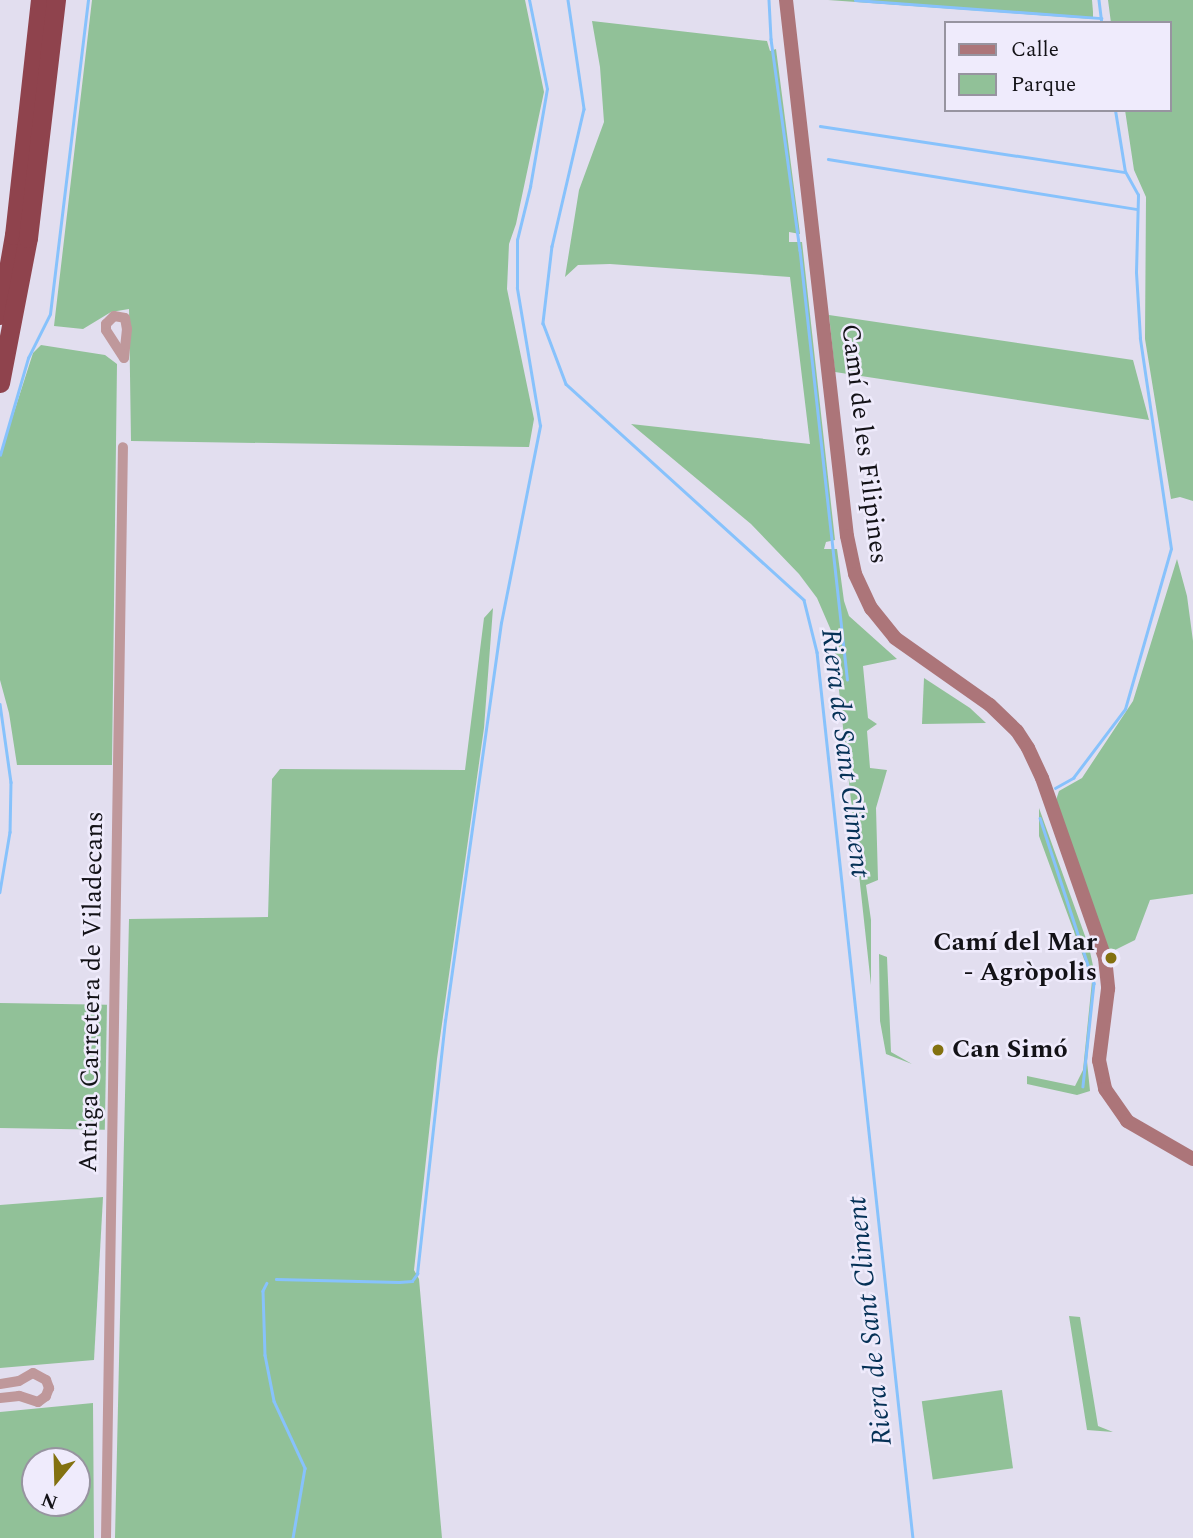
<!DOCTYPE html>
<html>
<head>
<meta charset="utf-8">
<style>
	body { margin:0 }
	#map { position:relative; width:1193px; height:1538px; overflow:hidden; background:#e2deef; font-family:Spectral,serif }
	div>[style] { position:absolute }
	.green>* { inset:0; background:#91c198; transform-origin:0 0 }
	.stream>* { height:2.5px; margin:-1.25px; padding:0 1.25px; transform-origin:1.25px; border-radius:1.25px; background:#87c2fc }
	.minor>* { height:10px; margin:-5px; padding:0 5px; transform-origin:5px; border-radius:5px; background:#bf989b }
	.secondary>* { height:14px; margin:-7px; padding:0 7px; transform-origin:7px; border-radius:7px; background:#ac7579 }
	.motorway>* { height:19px; margin:-9.5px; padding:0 9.5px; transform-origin:9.5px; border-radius:9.5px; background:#8f434d }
	.dots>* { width:19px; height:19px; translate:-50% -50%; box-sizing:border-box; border:4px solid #efebfc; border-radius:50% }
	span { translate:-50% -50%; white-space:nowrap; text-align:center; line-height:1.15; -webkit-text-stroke:5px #efebfc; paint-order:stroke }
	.street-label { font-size:26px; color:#131217 }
	.poi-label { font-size:26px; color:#131217; font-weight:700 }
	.right { translate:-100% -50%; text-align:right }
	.left { translate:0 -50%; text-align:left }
	.water-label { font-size:28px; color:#053156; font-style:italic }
	.legend { position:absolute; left:944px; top:21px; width:228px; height:91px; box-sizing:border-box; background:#efebfc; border:2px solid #9794a0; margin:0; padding:9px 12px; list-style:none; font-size:21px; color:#131217 }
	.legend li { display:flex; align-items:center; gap:14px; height:35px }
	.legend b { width:35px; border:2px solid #9794a0 }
	.north { position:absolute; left:21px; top:1447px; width:70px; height:70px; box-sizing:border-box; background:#efebfc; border:2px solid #9794a0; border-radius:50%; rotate:199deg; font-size:19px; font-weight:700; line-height:28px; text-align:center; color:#131217 }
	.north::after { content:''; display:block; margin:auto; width:24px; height:32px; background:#837110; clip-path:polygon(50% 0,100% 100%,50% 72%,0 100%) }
</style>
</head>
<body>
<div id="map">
	<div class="green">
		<div style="clip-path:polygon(92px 0,525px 0,544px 92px,516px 224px,509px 244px,507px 289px,534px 419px,529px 447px,131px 441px,129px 309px,111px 312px,83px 329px,54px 326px)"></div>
		<div style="clip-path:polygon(828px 0,1092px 0,1093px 12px,1093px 19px)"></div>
		<div style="clip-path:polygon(1108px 0,1193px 0,1193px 501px,1180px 497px,1171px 499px,1145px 339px,1146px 197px,1134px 170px,1125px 110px,1170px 110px,1170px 23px,1111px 23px)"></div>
		<div style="clip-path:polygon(592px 21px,767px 41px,770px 51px,776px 49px,800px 234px,789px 232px,789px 242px,802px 242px,835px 540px,826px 542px,824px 549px,837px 549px,844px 601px,849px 616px,897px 659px,863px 666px,868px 718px,877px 724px,867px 731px,870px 768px,887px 770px,876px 808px,878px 880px,866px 885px,871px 920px,871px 985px,833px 635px,817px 598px,799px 574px,751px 524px,631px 424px,810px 444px,790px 277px,610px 264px,578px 265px,565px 277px,579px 190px,604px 122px,600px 67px)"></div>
		<div style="clip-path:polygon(829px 315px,1133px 360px,1149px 420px,835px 372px)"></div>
		<div style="clip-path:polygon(41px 345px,105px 355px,117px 364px,112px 765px,17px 765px,9px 713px,0 680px,0 456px,33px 353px)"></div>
		<div style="clip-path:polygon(1177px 559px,1187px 596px,1193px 641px,1193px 894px,1150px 900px,1135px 940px,1109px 953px,1056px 800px,1059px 791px,1082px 778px,1133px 701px)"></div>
		<div style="clip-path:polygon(493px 608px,484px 728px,437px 1059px,414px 1270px,419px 1279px,442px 1538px,115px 1538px,129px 919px,268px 917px,272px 779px,280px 769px,465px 770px,484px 618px)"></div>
		<div style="clip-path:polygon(924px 678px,970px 708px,986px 723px,922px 724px)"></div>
		<div style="clip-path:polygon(1039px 808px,1089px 947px,1095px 975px,1087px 1061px,1090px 1091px,1077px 1095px,1027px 1084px,1027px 1076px,1075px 1086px,1083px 1070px,1092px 981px,1039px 836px)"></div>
		<div style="clip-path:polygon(879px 954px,887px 957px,891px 1052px,912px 1064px,886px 1054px,880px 1021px)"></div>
		<div style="left:0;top:1003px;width:107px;height:125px;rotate:1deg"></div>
		<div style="clip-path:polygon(103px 1197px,94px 1360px,0 1368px,0 1205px)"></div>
		<div style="clip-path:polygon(1069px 1316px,1080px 1317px,1098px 1426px,1113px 1432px,1087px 1430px)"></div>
		<div style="left:1002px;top:1390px;width:79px;height:81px;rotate:82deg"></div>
		<div style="clip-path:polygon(evenodd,93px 1403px,94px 1538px,0 1538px,0 1412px,93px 1403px,77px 1461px,77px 1503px,35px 1503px,35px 1461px,77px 1461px)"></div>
	</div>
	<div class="stream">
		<div style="left:568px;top:0;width:110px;rotate:81.6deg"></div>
		<div style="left:584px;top:109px;width:141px;rotate:103.1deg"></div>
		<div style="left:552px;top:246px;width:78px;rotate:96.7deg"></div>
		<div style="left:543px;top:323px;width:65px;rotate:69.3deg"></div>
		<div style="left:566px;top:384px;width:321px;rotate:42.2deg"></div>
		<div style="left:804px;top:600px;width:54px;rotate:76deg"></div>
		<div style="left:817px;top:652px;width:891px;rotate:83.82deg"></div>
		<div style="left:769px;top:0;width:39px;rotate:87deg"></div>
		<div style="left:771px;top:39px;width:213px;rotate:82.2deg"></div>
		<div style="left:800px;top:250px;width:432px;rotate:83.7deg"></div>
		<div style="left:855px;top:0;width:247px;rotate:4.2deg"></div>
		<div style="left:1099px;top:0;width:23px;rotate:83deg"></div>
		<div style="left:820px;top:126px;width:308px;rotate:8.6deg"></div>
		<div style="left:828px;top:159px;width:313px;rotate:9.2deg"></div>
		<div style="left:0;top:455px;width:101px;rotate:-73.9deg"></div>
		<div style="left:28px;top:358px;width:49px;rotate:-63.4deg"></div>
		<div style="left:50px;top:314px;width:316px;rotate:-83.1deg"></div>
		<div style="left:0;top:704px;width:79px;rotate:82deg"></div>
		<div style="left:11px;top:782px;width:50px;rotate:91.1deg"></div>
		<div style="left:10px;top:832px;width:61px;rotate:99.5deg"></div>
		<div style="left:1055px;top:788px;width:21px;rotate:-29deg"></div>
		<div style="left:1073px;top:778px;width:86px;rotate:-53deg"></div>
		<div style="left:1125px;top:709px;width:166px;rotate:-74deg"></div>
		<div style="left:1171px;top:549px;width:213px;rotate:-98.4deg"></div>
		<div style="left:1140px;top:338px;width:66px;rotate:-93.5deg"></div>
		<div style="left:1136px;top:272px;width:77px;rotate:-88.5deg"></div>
		<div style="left:1138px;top:195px;width:26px;rotate:-119deg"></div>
		<div style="left:1125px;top:172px;width:63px;rotate:-99.2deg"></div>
		<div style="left:1040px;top:818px;width:174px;rotate:71.9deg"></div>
		<div style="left:1094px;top:983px;width:104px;rotate:96.1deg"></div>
		<div style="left:276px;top:1279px;width:123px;rotate:1.4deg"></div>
		<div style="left:399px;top:1282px;width:13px;rotate:-4deg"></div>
		<div style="left:412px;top:1281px;width:9px;rotate:-54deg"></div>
		<div style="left:417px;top:1274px;width:255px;rotate:-83.7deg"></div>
		<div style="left:445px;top:1021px;width:402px;rotate:-82deg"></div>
		<div style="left:501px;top:623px;width:201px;rotate:-78.8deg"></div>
		<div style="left:540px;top:426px;width:140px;rotate:-99.5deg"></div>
		<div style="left:517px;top:288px;width:48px;rotate:-90deg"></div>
		<div style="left:517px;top:240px;width:55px;rotate:-76.2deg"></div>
		<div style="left:530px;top:187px;width:99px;rotate:-80.2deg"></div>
		<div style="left:547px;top:89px;width:91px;rotate:-101.4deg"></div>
		<div style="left:267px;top:1283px;width:9px;rotate:117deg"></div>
		<div style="left:263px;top:1291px;width:64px;rotate:88.2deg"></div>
		<div style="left:265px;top:1355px;width:47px;rotate:78.9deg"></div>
		<div style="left:274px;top:1401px;width:74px;rotate:65.2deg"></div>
		<div style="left:305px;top:1468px;width:71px;rotate:99.7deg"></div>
	</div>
	<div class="minor">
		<div style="left:114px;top:316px;width:11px;rotate:10deg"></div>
		<div style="left:125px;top:318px;width:11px;rotate:80deg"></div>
		<div style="left:127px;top:329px;width:29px;rotate:96deg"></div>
		<div style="left:124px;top:358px;width:33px;rotate:-123deg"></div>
		<div style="left:106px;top:330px;width:6px;rotate:-90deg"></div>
		<div style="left:106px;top:324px;width:11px;rotate:-45deg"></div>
		<div style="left:0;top:1384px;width:19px;rotate:-9deg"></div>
		<div style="left:19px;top:1381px;width:16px;rotate:-30deg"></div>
		<div style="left:33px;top:1373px;width:15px;rotate:28deg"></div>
		<div style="left:46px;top:1380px;width:9px;rotate:69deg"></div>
		<div style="left:49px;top:1388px;width:9px;rotate:111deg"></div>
		<div style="left:46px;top:1396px;width:10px;rotate:143deg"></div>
		<div style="left:38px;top:1402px;width:20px;rotate:-162deg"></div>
		<div style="left:19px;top:1396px;width:19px;rotate:174deg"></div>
		<div style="left:106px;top:1538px;width:1091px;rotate:-89.11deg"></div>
	</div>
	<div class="secondary">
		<div style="left:786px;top:0;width:539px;rotate:83.51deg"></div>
		<div style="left:847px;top:536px;width:39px;rotate:78deg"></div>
		<div style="left:855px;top:574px;width:38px;rotate:65deg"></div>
		<div style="left:871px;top:608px;width:38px;rotate:51deg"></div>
		<div style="left:895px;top:638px;width:116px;rotate:35.2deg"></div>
		<div style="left:990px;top:705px;width:37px;rotate:44deg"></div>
		<div style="left:1017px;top:731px;width:20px;rotate:57deg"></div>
		<div style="left:1028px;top:748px;width:33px;rotate:65deg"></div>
		<div style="left:1042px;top:778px;width:191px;rotate:70.7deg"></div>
		<div style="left:1105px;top:958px;width:31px;rotate:84deg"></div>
		<div style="left:1108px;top:989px;width:72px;rotate:97.2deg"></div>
		<div style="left:1099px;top:1060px;width:30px;rotate:78deg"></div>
		<div style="left:1105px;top:1089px;width:39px;rotate:55deg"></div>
		<div style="left:1127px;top:1121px;width:76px;rotate:29.9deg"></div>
	</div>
	<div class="motorway">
		<div style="left:0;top:315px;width:81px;rotate:-80.1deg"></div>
		<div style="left:14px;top:235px;width:236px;rotate:-83.7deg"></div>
		<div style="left:0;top:383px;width:148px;rotate:-79.1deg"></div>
		<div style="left:28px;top:238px;width:240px;rotate:-83.3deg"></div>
	</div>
	<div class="dots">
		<div style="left:1111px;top:958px;background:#837110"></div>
		<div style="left:938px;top:1050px;background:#837110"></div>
	</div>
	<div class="street-label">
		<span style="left:864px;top:444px;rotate:83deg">Camí de les Filipines</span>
		<span style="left:92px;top:992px;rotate:-89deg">Antiga Carretera de Viladecans</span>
	</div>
	<div class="poi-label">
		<span class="right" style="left:1097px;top:958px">Camí del Mar<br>- Agròpolis</span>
		<span class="left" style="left:952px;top:1050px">Can Simó</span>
	</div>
	<div class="water-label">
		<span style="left:845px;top:753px;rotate:83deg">Riera de Sant Climent</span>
		<span style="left:870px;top:1321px;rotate:-96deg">Riera de Sant Climent</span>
	</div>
	<ul class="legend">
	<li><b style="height:9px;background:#ac7579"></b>Calle</li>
	<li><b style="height:19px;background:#91c198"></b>Parque</li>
	</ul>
	<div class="north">N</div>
</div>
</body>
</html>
